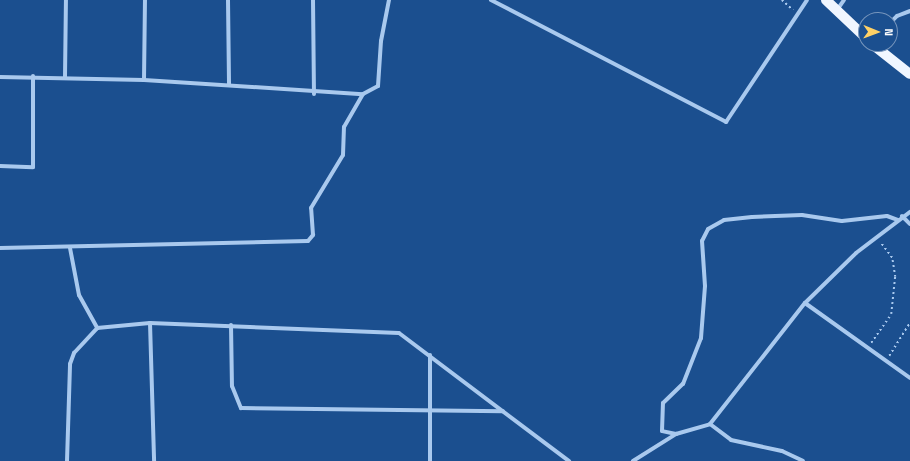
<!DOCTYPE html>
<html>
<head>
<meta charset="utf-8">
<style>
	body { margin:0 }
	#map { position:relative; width:910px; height:461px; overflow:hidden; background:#1b4f8f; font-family:"Space Grotesk",sans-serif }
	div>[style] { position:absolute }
	.path>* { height:1.5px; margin-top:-0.75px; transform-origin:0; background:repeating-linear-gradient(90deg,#a9c9ee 0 2px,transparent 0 5px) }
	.street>* { height:4px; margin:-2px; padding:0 2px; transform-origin:2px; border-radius:2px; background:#a9c9ee }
	.primary>* { height:10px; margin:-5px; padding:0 5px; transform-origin:5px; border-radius:5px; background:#f0f6ff }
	span { translate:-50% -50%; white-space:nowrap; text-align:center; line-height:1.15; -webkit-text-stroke:3.5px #1b4f8f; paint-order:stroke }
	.north { position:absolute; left:858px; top:12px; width:40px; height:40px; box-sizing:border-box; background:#1b4f8f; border:1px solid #7695bc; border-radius:50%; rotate:91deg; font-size:11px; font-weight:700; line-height:16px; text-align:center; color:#fff }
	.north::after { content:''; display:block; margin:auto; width:14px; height:18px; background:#ffd166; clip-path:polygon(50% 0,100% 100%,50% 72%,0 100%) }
</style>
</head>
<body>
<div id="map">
	<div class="path">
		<div style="left:782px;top:0;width:15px;rotate:42deg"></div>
		<div style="left:871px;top:343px;width:35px;rotate:-55deg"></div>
		<div style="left:891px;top:314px;width:37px;rotate:-84deg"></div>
		<div style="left:895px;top:277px;width:19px;rotate:-99deg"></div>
		<div style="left:892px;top:258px;width:20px;rotate:-127deg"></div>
		<div style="left:889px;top:356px;width:39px;rotate:-58deg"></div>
	</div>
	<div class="street">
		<div style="left:228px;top:0;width:84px;rotate:89.3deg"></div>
		<div style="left:313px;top:0;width:94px;rotate:89.4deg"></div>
		<div style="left:491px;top:0;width:265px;rotate:27.4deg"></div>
		<div style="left:726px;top:122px;width:146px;rotate:-56.4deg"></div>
		<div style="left:837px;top:10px;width:12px;rotate:-55deg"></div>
		<div style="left:890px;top:23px;width:10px;rotate:-45deg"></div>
		<div style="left:897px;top:16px;width:14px;rotate:-21deg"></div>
		<div style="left:0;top:77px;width:144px;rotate:1.2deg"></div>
		<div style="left:144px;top:80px;width:219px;rotate:3.7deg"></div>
		<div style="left:363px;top:94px;width:17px;rotate:-28deg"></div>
		<div style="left:378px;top:86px;width:45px;rotate:-86.2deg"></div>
		<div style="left:381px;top:41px;width:42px;rotate:-79deg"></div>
		<div style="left:65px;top:77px;width:77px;rotate:-89.3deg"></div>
		<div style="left:144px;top:80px;width:80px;rotate:-89.3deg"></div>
		<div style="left:0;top:166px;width:33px;rotate:2deg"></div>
		<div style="left:33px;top:167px;width:91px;rotate:-90deg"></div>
		<div style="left:902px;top:216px;width:11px;rotate:45deg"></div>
		<div style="left:0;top:248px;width:308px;rotate:-1.3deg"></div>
		<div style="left:308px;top:241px;width:8px;rotate:-50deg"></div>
		<div style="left:313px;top:235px;width:27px;rotate:-94deg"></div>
		<div style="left:311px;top:208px;width:62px;rotate:-58.9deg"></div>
		<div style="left:343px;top:155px;width:28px;rotate:-88deg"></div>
		<div style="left:344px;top:127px;width:38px;rotate:-60deg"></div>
		<div style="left:70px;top:248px;width:48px;rotate:79.2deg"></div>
		<div style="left:79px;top:295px;width:38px;rotate:61deg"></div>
		<div style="left:805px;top:303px;width:129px;rotate:35.5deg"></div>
		<div style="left:150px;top:323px;width:138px;rotate:88.3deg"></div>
		<div style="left:231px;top:325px;width:61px;rotate:89.1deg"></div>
		<div style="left:232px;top:386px;width:24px;rotate:68deg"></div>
		<div style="left:241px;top:408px;width:262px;rotate:0.7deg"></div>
		<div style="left:710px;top:424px;width:26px;rotate:37deg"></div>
		<div style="left:731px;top:440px;width:52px;rotate:12.2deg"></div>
		<div style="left:782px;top:451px;width:23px;rotate:25deg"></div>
		<div style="left:676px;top:434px;width:14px;rotate:-168deg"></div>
		<div style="left:662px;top:431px;width:28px;rotate:-88deg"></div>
		<div style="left:663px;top:403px;width:28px;rotate:-44deg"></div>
		<div style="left:683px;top:384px;width:49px;rotate:-68.6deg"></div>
		<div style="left:701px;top:338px;width:52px;rotate:-85.6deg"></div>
		<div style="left:705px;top:286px;width:45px;rotate:-93.8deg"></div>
		<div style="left:702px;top:241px;width:13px;rotate:-63deg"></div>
		<div style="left:708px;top:229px;width:18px;rotate:-29deg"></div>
		<div style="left:724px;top:220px;width:28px;rotate:-6deg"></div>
		<div style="left:752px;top:217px;width:50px;rotate:-2.3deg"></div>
		<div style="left:802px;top:215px;width:40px;rotate:8.5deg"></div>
		<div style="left:842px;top:221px;width:45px;rotate:-6.3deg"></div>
		<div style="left:887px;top:216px;width:12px;rotate:20deg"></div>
		<div style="left:67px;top:461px;width:97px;rotate:-88.2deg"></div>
		<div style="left:70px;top:364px;width:12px;rotate:-70deg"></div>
		<div style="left:74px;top:353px;width:34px;rotate:-47deg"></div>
		<div style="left:97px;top:328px;width:53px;rotate:-5.4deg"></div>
		<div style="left:150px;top:323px;width:249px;rotate:2.3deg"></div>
		<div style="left:399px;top:333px;width:213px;rotate:37deg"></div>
		<div style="left:430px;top:461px;width:106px;rotate:-90deg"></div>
		<div style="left:633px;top:461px;width:51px;rotate:-32.1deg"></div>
		<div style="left:676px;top:434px;width:35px;rotate:-16deg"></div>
		<div style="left:710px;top:424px;width:154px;rotate:-51.9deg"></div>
		<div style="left:805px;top:303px;width:71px;rotate:-44.4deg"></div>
		<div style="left:856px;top:253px;width:68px;rotate:-37.2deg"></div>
	</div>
	<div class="primary">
		<div style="left:826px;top:0;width:55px;rotate:43.5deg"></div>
		<div style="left:872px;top:44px;width:48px;rotate:38.3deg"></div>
	</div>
	<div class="north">N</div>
</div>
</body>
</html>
